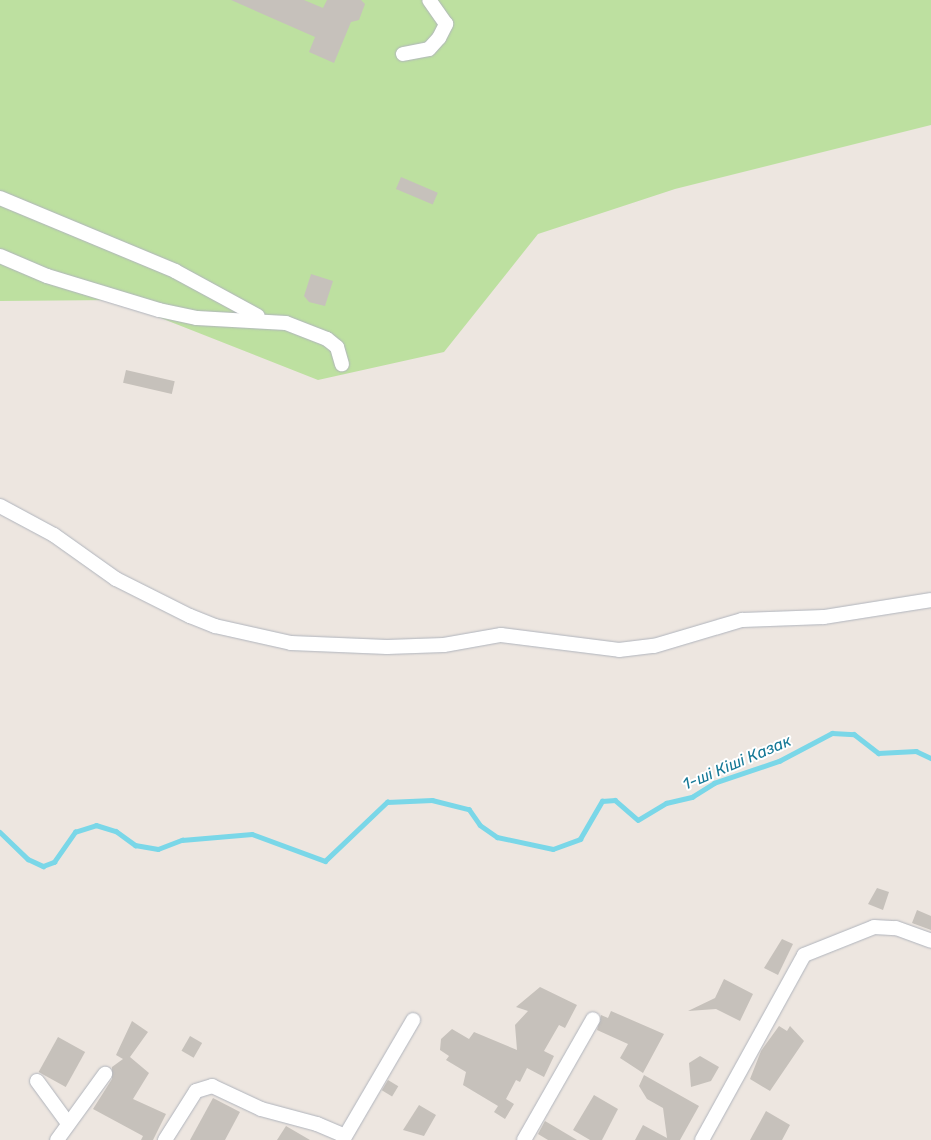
<!DOCTYPE html>
<html>
<head>
<meta charset="utf-8">
<style>
	body { margin:0 }
	#map { position:relative; width:931px; height:1140px; overflow:hidden; background:#ede6e0; font-family:Rubik,sans-serif }
	div>[style] { position:absolute }
	.green>* { inset:0; background:#bde0a0 }
	.stream>* { height:4.5px; margin:-2.25px; padding:0 2.25px; transform-origin:2.25px; border-radius:2.25px; background:#7ad7e8 }
	.building>* { inset:0; background:#c6c1bb; transform-origin:0 0 }
	.roads { filter:drop-shadow(0 0 1px #b0b4bc) drop-shadow(0 0 1px #b0b4bc) }
	.minor>* { height:14px; margin:-7px; padding:0 7px; transform-origin:7px; border-radius:7px; background:#fff }
	span { translate:-50% -50%; white-space:nowrap; text-align:center; line-height:1.15; -webkit-text-stroke:4px #fff; paint-order:stroke }
	.water-label { font-size:16px; color:#167997; font-style:italic }
</style>
</head>
<body>
<div id="map">
	<div class="green">
		<div style="clip-path:polygon(0 0,931px 0,931px 125px,675px 189px,538px 234px,444px 352px,318px 380px,115px 300px,0 301px)"></div>
	</div>
	<div class="stream">
		<div style="left:0;top:832px;width:39px;rotate:44deg"></div>
		<div style="left:28px;top:859px;width:17px;rotate:25deg"></div>
		<div style="left:43px;top:866px;width:12px;rotate:-20deg"></div>
		<div style="left:54px;top:862px;width:37px;rotate:-55deg"></div>
		<div style="left:75px;top:832px;width:22px;rotate:-18deg"></div>
		<div style="left:96px;top:825px;width:21px;rotate:17deg"></div>
		<div style="left:116px;top:831px;width:24px;rotate:36deg"></div>
		<div style="left:135px;top:845px;width:23px;rotate:10deg"></div>
		<div style="left:158px;top:849px;width:26px;rotate:-21deg"></div>
		<div style="left:182px;top:840px;width:70px;rotate:-4.9deg"></div>
		<div style="left:252px;top:834px;width:78px;rotate:20.3deg"></div>
		<div style="left:325px;top:861px;width:86px;rotate:-43.6deg"></div>
		<div style="left:387px;top:802px;width:45px;rotate:-2.5deg"></div>
		<div style="left:432px;top:800px;width:38px;rotate:14deg"></div>
		<div style="left:469px;top:809px;width:19px;rotate:55deg"></div>
		<div style="left:480px;top:825px;width:21px;rotate:35deg"></div>
		<div style="left:497px;top:837px;width:57px;rotate:12.1deg"></div>
		<div style="left:553px;top:849px;width:29px;rotate:-20deg"></div>
		<div style="left:580px;top:839px;width:44px;rotate:-59.9deg"></div>
		<div style="left:602px;top:801px;width:13px;rotate:-4deg"></div>
		<div style="left:615px;top:800px;width:30px;rotate:41deg"></div>
		<div style="left:638px;top:820px;width:33px;rotate:-31deg"></div>
		<div style="left:666px;top:803px;width:27px;rotate:-13deg"></div>
		<div style="left:692px;top:797px;width:26px;rotate:-32deg"></div>
		<div style="left:714px;top:783px;width:69px;rotate:-18.7deg"></div>
		<div style="left:779px;top:761px;width:60px;rotate:-27.8deg"></div>
		<div style="left:832px;top:733px;width:22px;rotate:3deg"></div>
		<div style="left:854px;top:734px;width:31px;rotate:38deg"></div>
		<div style="left:878px;top:753px;width:38px;rotate:-3deg"></div>
		<div style="left:916px;top:751px;width:17px;rotate:25deg"></div>
	</div>
	<div class="building">
		<div style="clip-path:polygon(231px 0,304px 0,323px 8px,327px 0,361px 0,365px 4px,359px 20px,351px 22px,334px 63px,309px 52px,315px 37px)"></div>
		<div style="left:401px;top:177px;width:40px;height:13px;rotate:23deg"></div>
		<div style="clip-path:polygon(311px 274px,333px 281px,325px 306px,309px 302px,304px 296px)"></div>
		<div style="left:126px;top:370px;width:50px;height:13px;rotate:13deg"></div>
		<div style="clip-path:polygon(877px 888px,889px 892px,883px 910px,868px 904px)"></div>
		<div style="clip-path:polygon(917px 910px,931px 916px,931px 930px,912px 923px)"></div>
		<div style="clip-path:polygon(782px 939px,793px 944px,778px 975px,764px 968px)"></div>
		<div style="clip-path:polygon(724px 979px,753px 994px,740px 1021px,716px 1009px,688px 1011px,715px 998px)"></div>
		<div style="clip-path:polygon(540px 987px,577px 1005px,565px 1028px,559px 1025px,544px 1051px,554px 1056px,544px 1077px,527px 1068px,520px 1082px,516px 1080px,506px 1099px,514px 1104px,505px 1119px,494px 1112px,498px 1106px,463px 1085px,466px 1072px,446px 1060px,449px 1056px,440px 1050px,441px 1039px,452px 1029px,469px 1039px,474px 1032px,517px 1050px,515px 1025px,528px 1011px,516px 1007px)"></div>
		<div style="clip-path:polygon(611px 1011px,664px 1034px,643px 1073px,620px 1058px,628px 1044px,597px 1030px,601px 1015px,608px 1018px)"></div>
		<div style="clip-path:polygon(132px 1021px,148px 1032px,130px 1057px,149px 1073px,133px 1099px,166px 1114px,153px 1140px,141px 1140px,143px 1136px,93px 1109px,112px 1079px,112px 1067px,123px 1059px,116px 1055px)"></div>
		<div style="clip-path:polygon(779px 1026px,787px 1031px,790px 1026px,804px 1041px,770px 1091px,750px 1079px,761px 1051px)"></div>
		<div style="left:190px;top:1036px;width:14px;height:17px;rotate:30deg"></div>
		<div style="left:58px;top:1037px;width:31px;height:40px;rotate:29deg"></div>
		<div style="clip-path:polygon(700px 1056px,719px 1067px,711px 1081px,691px 1087px,689px 1063px)"></div>
		<div style="clip-path:polygon(644px 1075px,699px 1106px,680px 1140px,635px 1140px,643px 1125px,667px 1138px,663px 1108px,647px 1099px,639px 1086px)"></div>
		<div style="left:388px;top:1080px;width:12px;height:12px;rotate:31deg"></div>
		<div style="clip-path:polygon(594px 1095px,618px 1109px,602px 1140px,590px 1140px,573px 1130px)"></div>
		<div style="clip-path:polygon(213px 1098px,240px 1112px,225px 1140px,190px 1140px)"></div>
		<div style="clip-path:polygon(419px 1105px,436px 1115px,424px 1136px,403px 1130px)"></div>
		<div style="clip-path:polygon(766px 1111px,790px 1125px,782px 1140px,750px 1140px)"></div>
		<div style="clip-path:polygon(545px 1121px,577px 1140px,548px 1140px,538px 1134px)"></div>
		<div style="clip-path:polygon(286px 1126px,310px 1140px,277px 1140px)"></div>
	</div>
	<div class="roads">
		<div class="minor">
			<div style="left:403px;top:54px;width:26px;rotate:-11deg"></div>
			<div style="left:429px;top:49px;width:15px;rotate:-48deg"></div>
			<div style="left:439px;top:38px;width:16px;rotate:-63deg"></div>
			<div style="left:446px;top:24px;width:29px;rotate:-125deg"></div>
			<div style="left:0;top:198px;width:190px;rotate:22.6deg"></div>
			<div style="left:175px;top:271px;width:94px;rotate:28.5deg"></div>
			<div style="left:0;top:256px;width:51px;rotate:23.1deg"></div>
			<div style="left:47px;top:276px;width:117px;rotate:16.9deg"></div>
			<div style="left:159px;top:310px;width:39px;rotate:12deg"></div>
			<div style="left:197px;top:318px;width:89px;rotate:3.2deg"></div>
			<div style="left:286px;top:323px;width:44px;rotate:21.3deg"></div>
			<div style="left:327px;top:339px;width:13px;rotate:39deg"></div>
			<div style="left:337px;top:347px;width:18px;rotate:74deg"></div>
			<div style="left:0;top:506px;width:61px;rotate:28.2deg"></div>
			<div style="left:54px;top:535px;width:76px;rotate:35.4deg"></div>
			<div style="left:116px;top:579px;width:83px;rotate:26.6deg"></div>
			<div style="left:190px;top:616px;width:27px;rotate:22deg"></div>
			<div style="left:215px;top:626px;width:78px;rotate:12.6deg"></div>
			<div style="left:291px;top:643px;width:96px;rotate:2.4deg"></div>
			<div style="left:387px;top:647px;width:57px;rotate:-2deg"></div>
			<div style="left:444px;top:645px;width:58px;rotate:-10deg"></div>
			<div style="left:501px;top:635px;width:119px;rotate:7.2deg"></div>
			<div style="left:619px;top:650px;width:35px;rotate:-7deg"></div>
			<div style="left:654px;top:646px;width:92px;rotate:-16.5deg"></div>
			<div style="left:742px;top:620px;width:82px;rotate:-2.1deg"></div>
			<div style="left:824px;top:617px;width:108px;rotate:-9deg"></div>
			<div style="left:37px;top:1081px;width:51px;rotate:53.8deg"></div>
			<div style="left:57px;top:1140px;width:82px;rotate:-54deg"></div>
			<div style="left:165px;top:1140px;width:58px;rotate:-57.7deg"></div>
			<div style="left:196px;top:1091px;width:17px;rotate:-17deg"></div>
			<div style="left:212px;top:1086px;width:54px;rotate:25.1deg"></div>
			<div style="left:261px;top:1109px;width:58px;rotate:15deg"></div>
			<div style="left:317px;top:1124px;width:30px;rotate:23deg"></div>
			<div style="left:343px;top:1140px;width:139px;rotate:-59.7deg"></div>
			<div style="left:524px;top:1140px;width:139px;rotate:-60.3deg"></div>
			<div style="left:702px;top:1140px;width:211px;rotate:-61.1deg"></div>
			<div style="left:804px;top:955px;width:75px;rotate:-21.8deg"></div>
			<div style="left:874px;top:927px;width:22px;rotate:3deg"></div>
			<div style="left:896px;top:928px;width:37px;rotate:20deg"></div>
		</div>
	</div>
	<div class="water-label">
		<span style="left:737px;top:763px;rotate:-23deg">1-ші Кіші Казак</span>
	</div>
</div>
</body>
</html>
